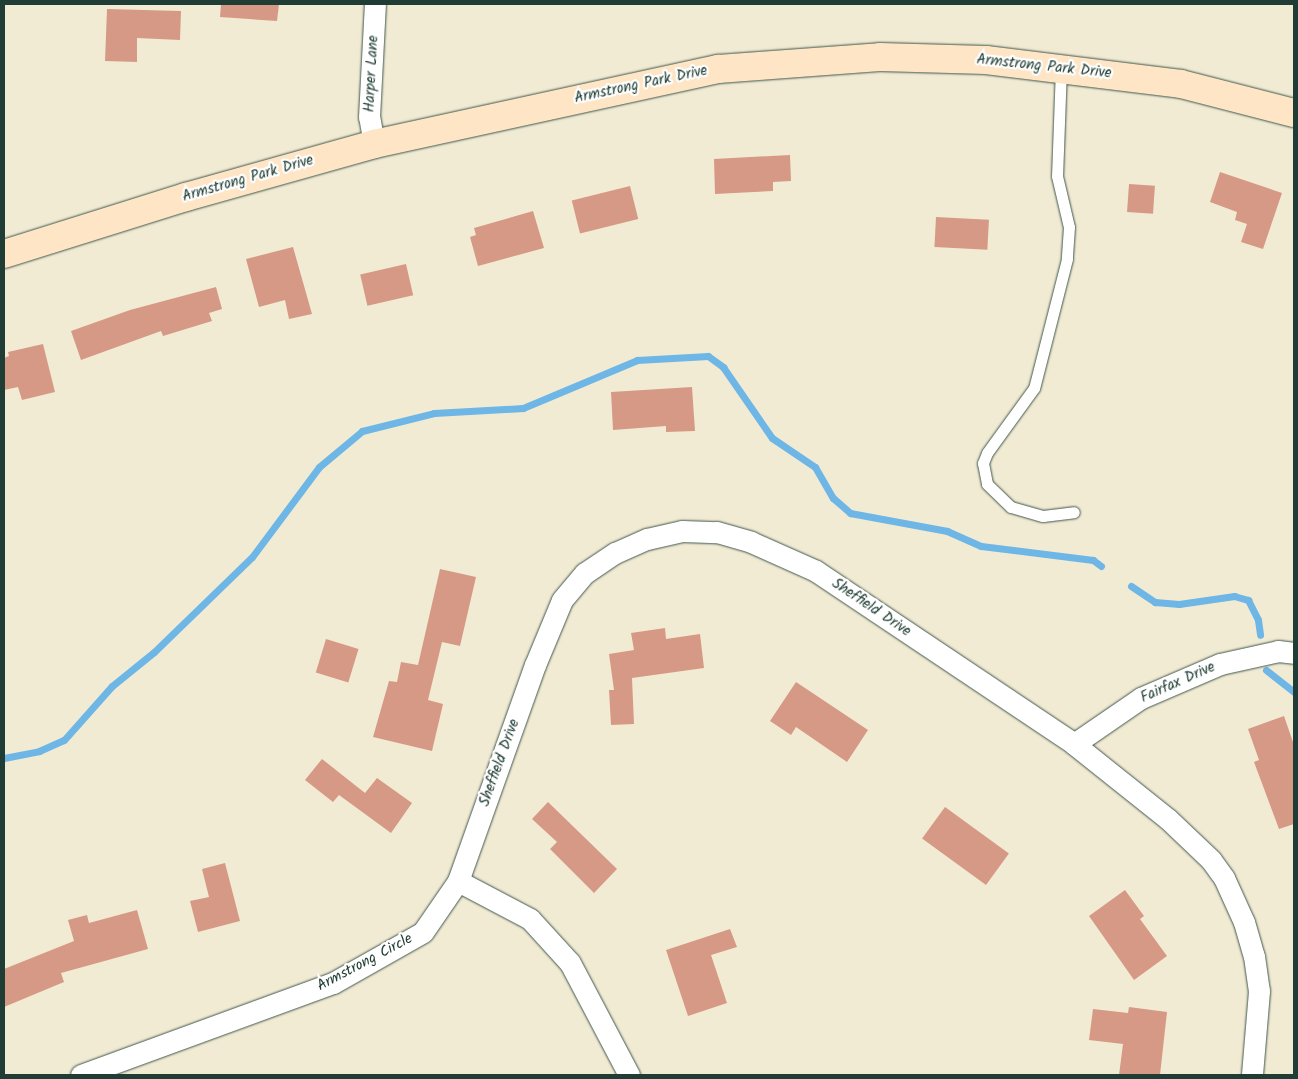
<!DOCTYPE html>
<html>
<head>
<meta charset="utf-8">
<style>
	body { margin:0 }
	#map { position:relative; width:1298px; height:1079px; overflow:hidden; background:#f2ebd4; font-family:Kalam,sans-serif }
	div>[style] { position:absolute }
	.stream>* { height:7px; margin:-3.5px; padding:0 3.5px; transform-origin:3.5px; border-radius:3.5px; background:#6db6e5 }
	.building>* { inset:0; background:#d69985; transform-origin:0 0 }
	.roads { filter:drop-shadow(0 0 1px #3f574c) drop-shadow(0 0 1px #3f574c) }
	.service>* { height:11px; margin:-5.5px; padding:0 5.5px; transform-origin:5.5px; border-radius:5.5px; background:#fff }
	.minor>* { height:21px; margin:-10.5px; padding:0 10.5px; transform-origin:10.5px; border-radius:10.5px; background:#fff }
	.secondary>* { height:28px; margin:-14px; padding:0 14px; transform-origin:14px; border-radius:14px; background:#fde5c5 }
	span { translate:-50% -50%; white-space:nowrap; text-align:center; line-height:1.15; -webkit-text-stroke:4.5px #fff; paint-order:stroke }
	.street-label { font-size:15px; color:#1f3d34 }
	.frame { position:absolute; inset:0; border:5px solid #1f3d34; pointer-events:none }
</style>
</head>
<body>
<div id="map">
	<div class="stream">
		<div style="left:1131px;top:586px;width:29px;rotate:34deg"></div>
		<div style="left:1155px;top:602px;width:24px;rotate:5deg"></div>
		<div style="left:1179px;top:604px;width:56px;rotate:-8.3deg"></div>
		<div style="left:1234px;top:596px;width:15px;rotate:16deg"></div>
		<div style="left:1248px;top:600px;width:22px;rotate:63deg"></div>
		<div style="left:1258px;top:620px;width:15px;rotate:82deg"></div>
		<div style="left:1266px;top:670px;width:36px;rotate:38deg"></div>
		<div style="left:4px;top:758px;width:36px;rotate:-11deg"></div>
		<div style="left:39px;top:751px;width:27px;rotate:-24deg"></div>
		<div style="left:64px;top:740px;width:72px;rotate:-48.4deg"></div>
		<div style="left:112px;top:686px;width:54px;rotate:-39deg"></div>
		<div style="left:154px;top:652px;width:136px;rotate:-44.1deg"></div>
		<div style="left:252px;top:557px;width:112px;rotate:-53.3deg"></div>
		<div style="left:319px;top:467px;width:56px;rotate:-39.9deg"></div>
		<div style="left:362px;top:431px;width:74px;rotate:-14deg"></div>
		<div style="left:434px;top:413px;width:89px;rotate:-3.2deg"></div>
		<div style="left:523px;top:408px;width:124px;rotate:-22.8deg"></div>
		<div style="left:637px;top:360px;width:71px;rotate:-3.2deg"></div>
		<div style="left:708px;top:356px;width:19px;rotate:36deg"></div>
		<div style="left:723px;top:367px;width:86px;rotate:55.4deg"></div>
		<div style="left:772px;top:438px;width:52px;rotate:34deg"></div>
		<div style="left:815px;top:467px;width:36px;rotate:60deg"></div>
		<div style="left:833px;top:498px;width:23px;rotate:41deg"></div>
		<div style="left:850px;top:513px;width:99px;rotate:10.5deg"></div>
		<div style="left:947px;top:531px;width:37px;rotate:24deg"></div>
		<div style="left:981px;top:546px;width:113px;rotate:7.1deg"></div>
		<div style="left:1093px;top:560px;width:10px;rotate:37deg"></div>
	</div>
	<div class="building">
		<div style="clip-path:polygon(221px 4px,279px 4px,277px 21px,220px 17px)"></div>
		<div style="clip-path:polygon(107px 9px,181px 11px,180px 40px,137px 38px,137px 62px,105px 61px)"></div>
		<div style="clip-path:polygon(790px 155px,791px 181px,773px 182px,773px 191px,715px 194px,714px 159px)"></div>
		<div style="clip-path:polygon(1220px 172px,1282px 193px,1263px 249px,1241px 242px,1247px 224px,1235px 220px,1237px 212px,1210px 202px)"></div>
		<div style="left:1129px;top:184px;width:26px;height:28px;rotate:4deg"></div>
		<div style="left:630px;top:186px;width:34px;height:60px;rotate:76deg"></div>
		<div style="clip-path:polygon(533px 211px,544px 248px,478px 266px,470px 237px,476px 235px,474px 228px)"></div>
		<div style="left:936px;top:217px;width:53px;height:30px;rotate:3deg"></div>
		<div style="clip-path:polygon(293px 247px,312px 314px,289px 319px,285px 300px,259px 307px,246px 259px)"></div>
		<div style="left:406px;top:264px;width:32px;height:47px;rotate:77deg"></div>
		<div style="clip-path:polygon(216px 287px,222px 309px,209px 313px,212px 321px,163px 336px,161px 331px,81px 360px,71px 331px,130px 310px)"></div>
		<div style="clip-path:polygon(43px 344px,55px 392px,22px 400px,18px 387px,4px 390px,4px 358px,9px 356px,8px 352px)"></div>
		<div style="clip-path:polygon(692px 387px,695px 431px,666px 432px,666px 426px,613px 430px,611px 392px)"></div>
		<div style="clip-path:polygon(440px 569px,476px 577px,460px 646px,442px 642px,428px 700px,443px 704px,432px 751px,373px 737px,389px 681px,397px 682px,401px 662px,418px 665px)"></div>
		<div style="clip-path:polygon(665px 628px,666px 639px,700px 634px,704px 668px,632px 678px,634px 724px,611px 725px,609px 690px,614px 690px,609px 654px,634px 650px,631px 633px)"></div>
		<div style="left:326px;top:639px;width:34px;height:35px;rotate:17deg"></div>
		<div style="clip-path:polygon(796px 682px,868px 730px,847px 762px,796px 727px,791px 735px,770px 721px)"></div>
		<div style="clip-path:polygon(1284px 716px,1294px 745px,1294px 824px,1279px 829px,1254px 762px,1259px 760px,1248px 729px)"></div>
		<div style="clip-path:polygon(322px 759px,365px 793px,377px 778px,412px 803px,391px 833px,339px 795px,333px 802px,305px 780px)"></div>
		<div style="clip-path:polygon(548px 802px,617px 869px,594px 893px,550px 849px,557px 842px,532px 819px)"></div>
		<div style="left:945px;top:807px;width:79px;height:39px;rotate:36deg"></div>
		<div style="clip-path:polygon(225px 863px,240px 921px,198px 932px,190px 901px,209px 897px,202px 869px)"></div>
		<div style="clip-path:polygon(1125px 890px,1144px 916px,1140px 919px,1167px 956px,1134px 980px,1089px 916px)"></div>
		<div style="clip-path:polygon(137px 910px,148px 949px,61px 973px,64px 982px,4px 1007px,4px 969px,74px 941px,68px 920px,87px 915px,89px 923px)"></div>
		<div style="clip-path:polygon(730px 929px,737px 947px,711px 955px,727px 1003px,688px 1016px,666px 950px)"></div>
		<div style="clip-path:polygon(1129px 1007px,1167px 1012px,1160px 1075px,1119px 1075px,1123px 1044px,1089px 1040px,1093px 1009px,1128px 1013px)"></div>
	</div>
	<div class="roads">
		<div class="service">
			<div style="left:1061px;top:68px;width:108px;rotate:92.1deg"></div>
			<div style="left:1057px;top:176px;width:52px;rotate:76.8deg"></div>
			<div style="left:1069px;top:227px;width:32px;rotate:94deg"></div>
			<div style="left:1067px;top:259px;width:133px;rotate:104.3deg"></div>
			<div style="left:1034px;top:388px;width:80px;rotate:125.9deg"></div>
			<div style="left:987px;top:453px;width:11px;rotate:112deg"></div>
			<div style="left:983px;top:463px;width:21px;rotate:79deg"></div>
			<div style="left:987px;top:484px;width:33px;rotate:44deg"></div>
			<div style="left:1011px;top:507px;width:33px;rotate:16deg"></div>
			<div style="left:1043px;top:516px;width:31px;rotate:-7deg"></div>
		</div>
		<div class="minor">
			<div style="left:374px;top:144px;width:27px;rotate:-100deg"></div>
			<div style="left:369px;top:117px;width:113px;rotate:-87deg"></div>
			<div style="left:1074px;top:744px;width:81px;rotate:-34.5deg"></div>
			<div style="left:1141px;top:698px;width:86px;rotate:-23.3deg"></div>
			<div style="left:1220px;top:664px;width:59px;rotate:-12.6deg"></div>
			<div style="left:1278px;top:651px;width:16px;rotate:7deg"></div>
			<div style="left:458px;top:881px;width:81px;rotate:27.8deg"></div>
			<div style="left:530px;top:919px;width:59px;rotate:47.7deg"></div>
			<div style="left:570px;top:963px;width:127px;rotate:62.2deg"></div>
			<div style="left:81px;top:1075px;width:268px;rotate:-20.1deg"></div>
			<div style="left:333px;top:983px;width:103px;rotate:-29.5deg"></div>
			<div style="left:423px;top:932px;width:62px;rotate:-55.5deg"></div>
			<div style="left:458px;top:881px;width:229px;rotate:-70.4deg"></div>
			<div style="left:535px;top:665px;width:70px;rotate:-67.4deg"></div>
			<div style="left:562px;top:600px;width:35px;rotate:-50deg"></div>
			<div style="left:585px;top:573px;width:36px;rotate:-34deg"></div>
			<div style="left:615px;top:553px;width:35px;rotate:-24deg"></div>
			<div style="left:647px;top:539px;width:36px;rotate:-13deg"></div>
			<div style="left:682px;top:531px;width:35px;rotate:2deg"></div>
			<div style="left:717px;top:532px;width:35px;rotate:16deg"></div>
			<div style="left:751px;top:542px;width:71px;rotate:24deg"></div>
			<div style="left:816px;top:571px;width:311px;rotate:33.8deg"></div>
			<div style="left:1074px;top:744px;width:120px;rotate:38.6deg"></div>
			<div style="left:1168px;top:819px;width:59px;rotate:43.6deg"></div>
			<div style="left:1211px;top:860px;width:22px;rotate:54deg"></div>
			<div style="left:1224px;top:878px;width:48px;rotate:65.6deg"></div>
			<div style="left:1244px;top:922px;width:35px;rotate:74deg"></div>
			<div style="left:1254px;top:956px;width:35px;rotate:82deg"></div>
			<div style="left:1259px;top:991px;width:84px;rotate:94.8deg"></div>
		</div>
		<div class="secondary">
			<div style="left:4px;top:254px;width:191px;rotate:-17.4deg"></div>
			<div style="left:186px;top:197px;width:195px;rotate:-15.7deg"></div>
			<div style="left:374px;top:144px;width:352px;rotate:-12.3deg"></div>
			<div style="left:718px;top:69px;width:162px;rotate:-4.2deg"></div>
			<div style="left:880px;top:57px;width:106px;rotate:1.6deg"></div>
			<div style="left:986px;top:60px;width:196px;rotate:7deg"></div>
			<div style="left:1181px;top:84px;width:117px;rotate:14.4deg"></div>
		</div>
	</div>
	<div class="street-label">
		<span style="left:1044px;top:67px;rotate:6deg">Armstrong Park Drive</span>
		<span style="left:372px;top:74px;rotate:-87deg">Harper Lane</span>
		<span style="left:641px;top:85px;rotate:-12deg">Armstrong Park Drive</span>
		<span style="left:248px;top:179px;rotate:-16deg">Armstrong Park Drive</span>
		<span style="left:871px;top:608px;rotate:34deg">Sheffield Drive</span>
		<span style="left:1178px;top:683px;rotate:-24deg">Fairfax Drive</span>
		<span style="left:500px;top:763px;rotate:-70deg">Sheffield Drive</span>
		<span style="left:365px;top:963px;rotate:-28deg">Armstrong Circle</span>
	</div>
	<div class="frame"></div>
</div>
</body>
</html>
